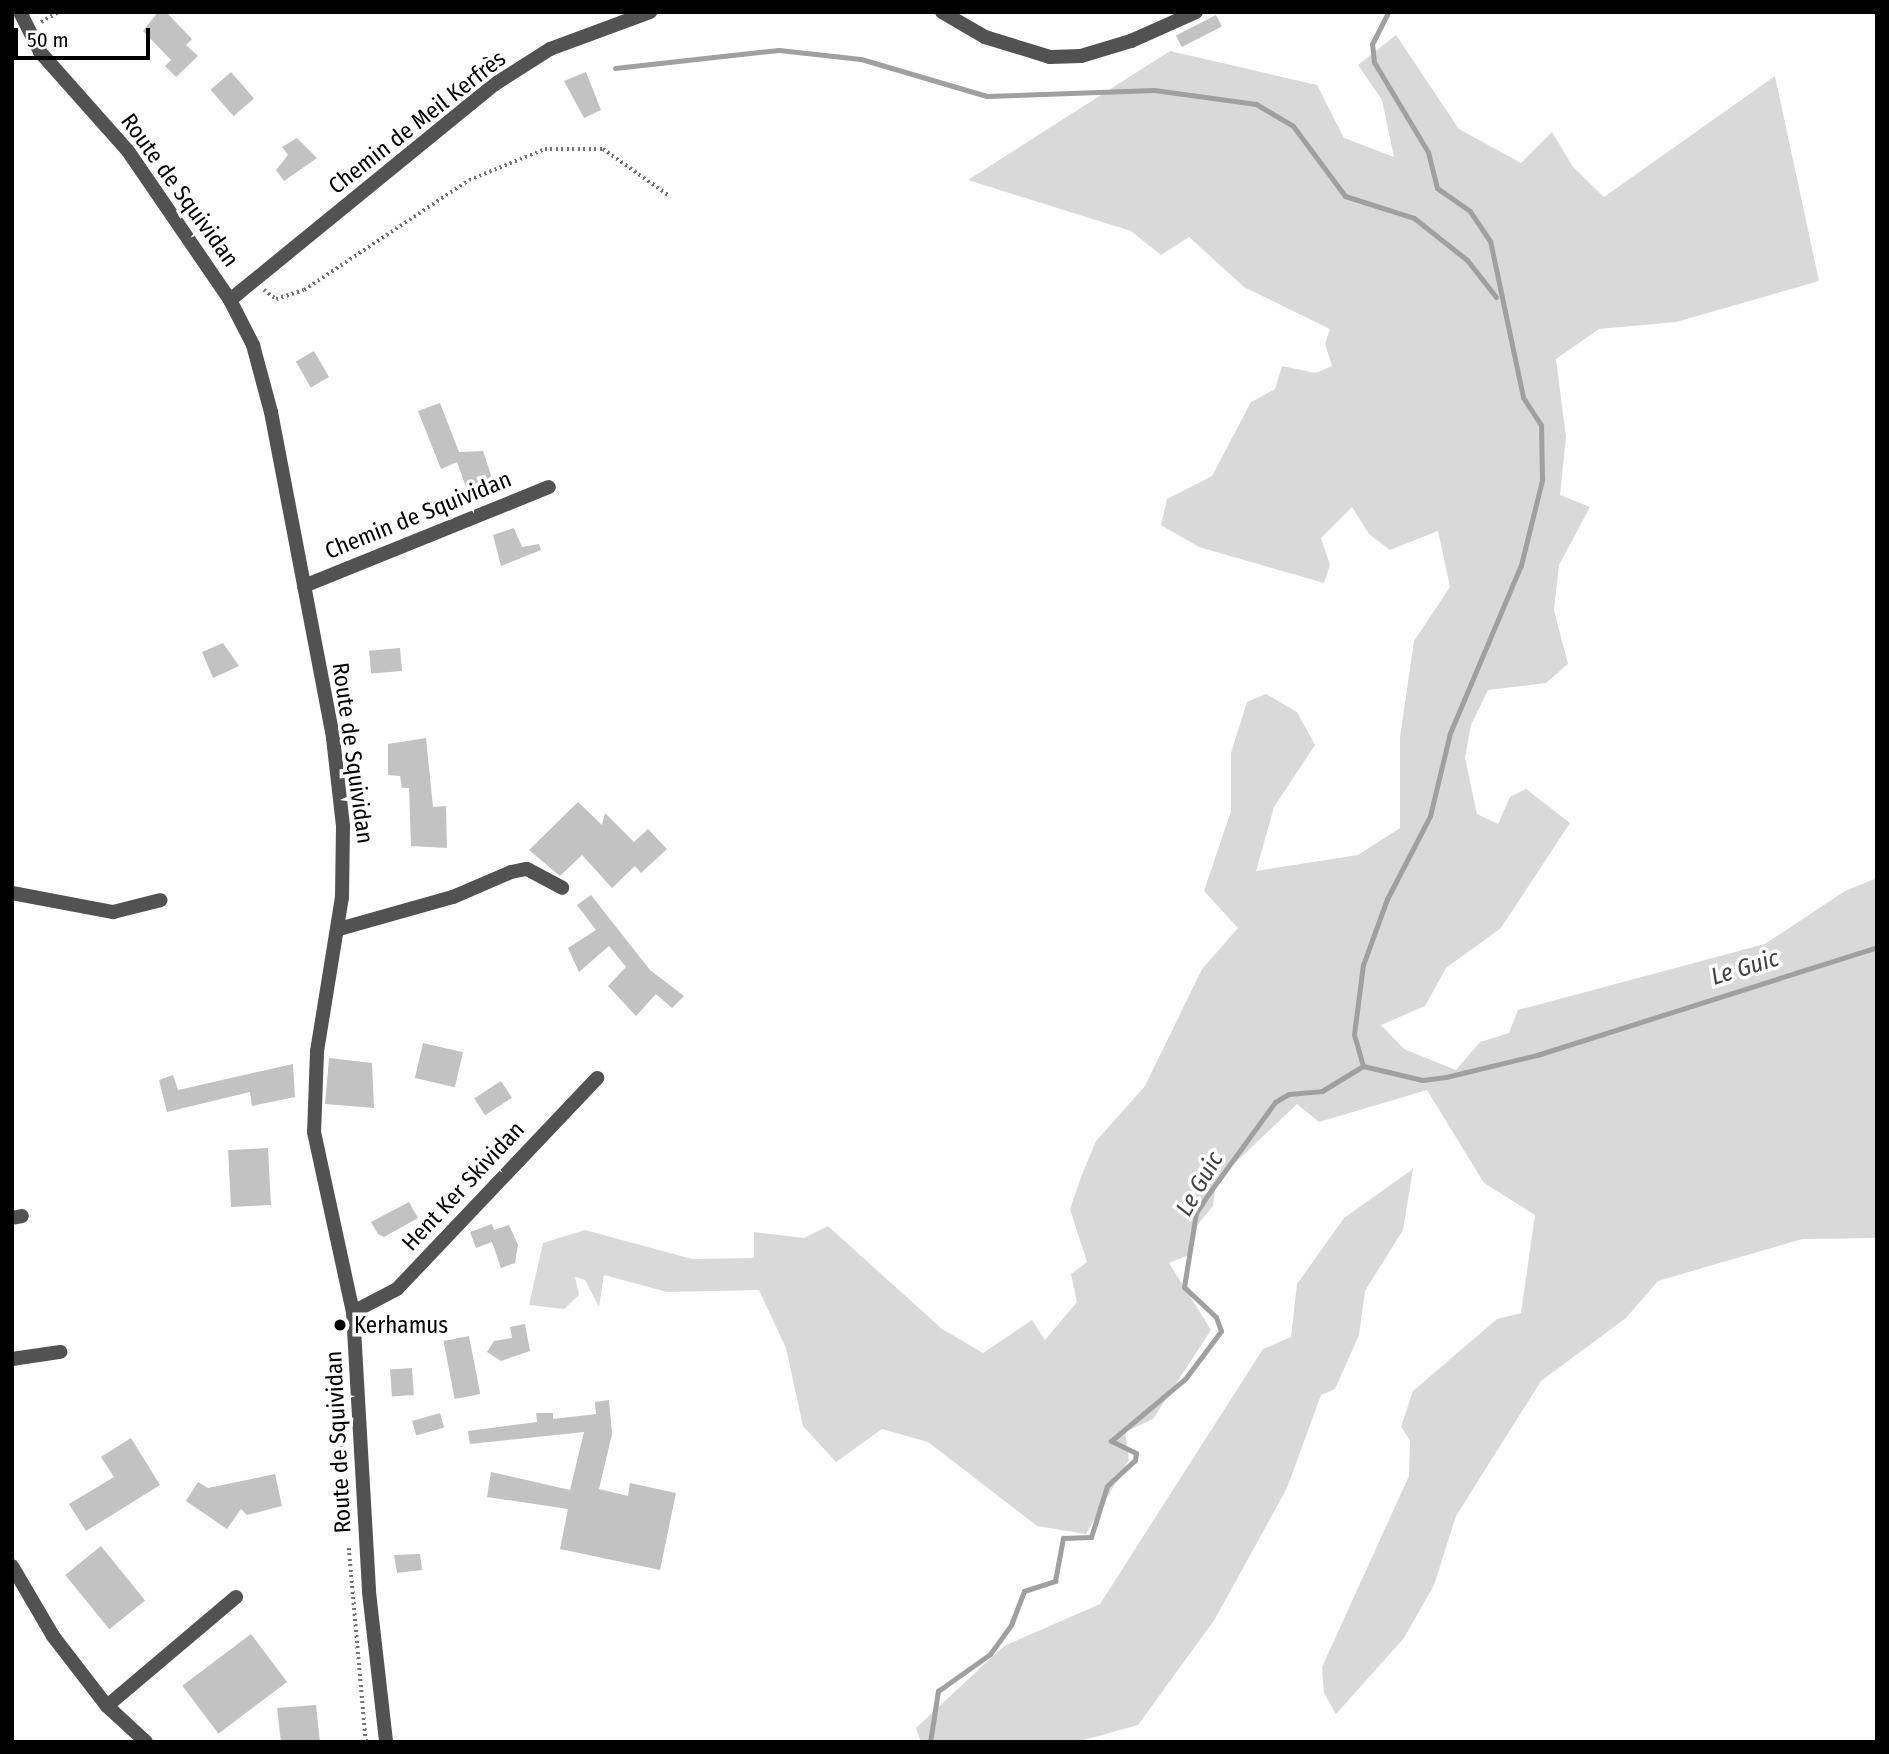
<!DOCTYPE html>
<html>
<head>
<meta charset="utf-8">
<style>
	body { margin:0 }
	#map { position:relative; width:1889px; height:1754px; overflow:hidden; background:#fff; font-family:"Fira Sans Condensed",sans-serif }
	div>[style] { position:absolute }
	.green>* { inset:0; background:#d9d9d9 }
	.stream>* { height:5px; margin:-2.5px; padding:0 2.5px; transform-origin:2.5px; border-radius:2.5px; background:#a0a0a0 }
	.building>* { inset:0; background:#c2c2c2; transform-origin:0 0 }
	.path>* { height:3.5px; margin-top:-1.75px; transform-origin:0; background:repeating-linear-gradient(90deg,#747474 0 2px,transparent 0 5.5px) }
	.street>* { height:14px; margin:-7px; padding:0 7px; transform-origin:7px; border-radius:7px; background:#525252 }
	.dots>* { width:19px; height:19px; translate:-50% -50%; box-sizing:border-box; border:4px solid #fff; border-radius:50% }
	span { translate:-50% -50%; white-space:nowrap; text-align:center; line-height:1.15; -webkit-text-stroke:7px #fff; paint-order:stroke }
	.street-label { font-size:23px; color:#000 }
	.poi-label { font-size:23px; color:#000 }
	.left { translate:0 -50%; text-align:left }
	.water-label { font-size:24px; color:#414141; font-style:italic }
	.frame { position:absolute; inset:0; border:14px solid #000; pointer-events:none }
	.scale { position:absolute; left:14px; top:28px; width:136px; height:32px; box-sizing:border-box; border:4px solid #000; border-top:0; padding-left:9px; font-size:21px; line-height:24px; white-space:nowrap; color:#000; -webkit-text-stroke:5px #fff; paint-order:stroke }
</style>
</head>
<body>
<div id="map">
	<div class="green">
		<div style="clip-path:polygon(1396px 35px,1459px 129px,1521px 163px,1552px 132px,1573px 167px,1604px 197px,1775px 76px,1819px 281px,1676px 322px,1599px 329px,1556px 359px,1566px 437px,1560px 495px,1590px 507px,1559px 565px,1554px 610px,1568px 664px,1546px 683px,1488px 690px,1471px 725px,1465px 758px,1477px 814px,1498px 824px,1510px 797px,1526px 789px,1570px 823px,1501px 928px,1446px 968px,1425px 1006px,1381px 1025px,1404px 1049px,1456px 1070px,1480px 1042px,1509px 1033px,1518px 1010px,1765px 944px,1845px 891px,1877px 878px,1877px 1238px,1802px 1239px,1658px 1281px,1626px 1318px,1541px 1381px,1456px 1516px,1434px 1585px,1404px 1638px,1336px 1714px,1324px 1693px,1322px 1667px,1409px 1476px,1410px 1440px,1401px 1427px,1413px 1391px,1497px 1319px,1521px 1313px,1535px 1215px,1484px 1183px,1427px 1090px,1319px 1122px,1297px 1104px,1216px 1181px,1213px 1206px,1194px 1229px,1189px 1255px,1169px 1263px,1211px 1330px,1153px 1419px,1125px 1432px,1129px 1460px,1086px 1534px,1037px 1526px,928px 1442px,882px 1429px,836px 1462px,803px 1426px,786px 1348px,759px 1290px,667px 1292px,604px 1275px,599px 1307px,585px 1280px,575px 1277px,579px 1295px,564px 1309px,529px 1305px,543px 1243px,585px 1230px,692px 1259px,754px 1258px,754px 1232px,804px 1238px,828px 1226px,942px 1329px,983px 1353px,1032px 1320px,1045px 1340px,1077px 1302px,1071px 1274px,1087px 1262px,1070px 1209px,1081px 1177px,1096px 1141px,1145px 1086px,1202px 969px,1238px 928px,1204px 891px,1231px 811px,1231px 753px,1247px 702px,1266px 694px,1297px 712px,1315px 745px,1274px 807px,1256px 871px,1358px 855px,1400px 828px,1400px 737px,1414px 641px,1450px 587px,1438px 531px,1390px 550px,1369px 534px,1352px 507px,1321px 538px,1330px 565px,1324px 583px,1199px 547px,1161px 525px,1167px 499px,1212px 476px,1251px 402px,1275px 389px,1282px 366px,1316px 373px,1332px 366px,1325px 344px,1330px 329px,1244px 287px,1189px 237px,1161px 255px,1131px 231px,968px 180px,1170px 51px,1317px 85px,1344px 138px,1394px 157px,1382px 100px,1358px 65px)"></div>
		<div style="clip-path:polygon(1413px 1169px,1403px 1230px,1365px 1291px,1359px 1335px,1335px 1389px,1321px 1395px,1287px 1488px,1215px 1619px,1138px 1725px,1077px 1742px,921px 1742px,916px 1728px,1004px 1646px,1100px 1604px,1263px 1349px,1291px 1337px,1297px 1284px,1344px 1218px)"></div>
	</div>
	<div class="stream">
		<div style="left:615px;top:68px;width:165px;rotate:-6.3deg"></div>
		<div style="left:779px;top:50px;width:82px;rotate:6.3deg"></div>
		<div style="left:861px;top:59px;width:131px;rotate:16.4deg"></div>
		<div style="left:987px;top:96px;width:167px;rotate:-2.1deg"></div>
		<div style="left:1154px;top:90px;width:103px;rotate:7.8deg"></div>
		<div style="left:1256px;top:104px;width:43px;rotate:30.7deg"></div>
		<div style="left:1293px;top:126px;width:87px;rotate:53.4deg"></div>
		<div style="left:1345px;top:196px;width:72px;rotate:17.7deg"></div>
		<div style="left:1414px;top:218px;width:68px;rotate:38.4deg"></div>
		<div style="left:1467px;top:260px;width:47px;rotate:51.9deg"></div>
		<div style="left:1363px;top:1066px;width:33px;rotate:-106deg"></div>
		<div style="left:1354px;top:1034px;width:70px;rotate:-82.6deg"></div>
		<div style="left:1363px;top:965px;width:70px;rotate:-70deg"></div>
		<div style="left:1387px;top:899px;width:93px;rotate:-62.6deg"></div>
		<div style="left:1430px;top:816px;width:85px;rotate:-76.5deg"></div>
		<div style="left:1450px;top:733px;width:182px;rotate:-67.1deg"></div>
		<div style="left:1521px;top:565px;width:88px;rotate:-76.1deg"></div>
		<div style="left:1542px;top:480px;width:55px;rotate:-91deg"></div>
		<div style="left:1541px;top:425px;width:33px;rotate:-123deg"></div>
		<div style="left:1523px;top:397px;width:159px;rotate:-101.9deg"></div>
		<div style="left:1490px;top:241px;width:36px;rotate:-124deg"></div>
		<div style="left:1470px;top:211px;width:40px;rotate:-145.1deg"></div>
		<div style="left:1437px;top:188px;width:37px;rotate:-104deg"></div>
		<div style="left:1428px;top:152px;width:105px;rotate:-121deg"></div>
		<div style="left:1374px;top:62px;width:18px;rotate:-96deg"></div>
		<div style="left:1372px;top:44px;width:36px;rotate:-63deg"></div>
		<div style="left:1363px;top:1066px;width:61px;rotate:13.3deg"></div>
		<div style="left:1422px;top:1080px;width:24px;rotate:-7deg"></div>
		<div style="left:1446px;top:1077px;width:94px;rotate:-13.6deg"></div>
		<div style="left:1537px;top:1055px;width:357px;rotate:-17.6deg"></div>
		<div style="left:930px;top:1742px;width:52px;rotate:-81.1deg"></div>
		<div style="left:938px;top:1691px;width:64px;rotate:-35.4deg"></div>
		<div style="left:990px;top:1654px;width:36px;rotate:-54deg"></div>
		<div style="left:1011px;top:1625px;width:36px;rotate:-69deg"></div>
		<div style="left:1024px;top:1591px;width:33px;rotate:-18deg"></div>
		<div style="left:1055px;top:1581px;width:44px;rotate:-79.5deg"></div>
		<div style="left:1063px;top:1538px;width:28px;rotate:-2deg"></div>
		<div style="left:1091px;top:1537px;width:53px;rotate:-72.6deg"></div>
		<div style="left:1107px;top:1486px;width:38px;rotate:-43deg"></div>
		<div style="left:1135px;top:1460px;width:7px;rotate:-82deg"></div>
		<div style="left:1136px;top:1453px;width:28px;rotate:-154deg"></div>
		<div style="left:1111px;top:1441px;width:97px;rotate:-40deg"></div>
		<div style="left:1185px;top:1379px;width:60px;rotate:-53.1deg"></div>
		<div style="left:1221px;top:1331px;width:15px;rotate:-110deg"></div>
		<div style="left:1216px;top:1317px;width:44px;rotate:-136.8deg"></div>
		<div style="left:1184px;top:1287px;width:75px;rotate:-80.8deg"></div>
		<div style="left:1196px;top:1213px;width:24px;rotate:-57deg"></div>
		<div style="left:1209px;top:1193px;width:112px;rotate:-54deg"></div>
		<div style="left:1275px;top:1102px;width:16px;rotate:-30deg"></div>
		<div style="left:1289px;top:1094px;width:33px;rotate:-5deg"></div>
		<div style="left:1322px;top:1091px;width:48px;rotate:-31.4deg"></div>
	</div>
	<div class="building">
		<div style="clip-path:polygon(158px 12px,166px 12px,192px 39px,186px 45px,198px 56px,176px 77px,165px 66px,171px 60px,143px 31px)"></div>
		<div style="left:1216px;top:15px;width:13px;height:45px;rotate:63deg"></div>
		<div style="left:231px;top:72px;width:35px;height:27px;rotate:49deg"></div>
		<div style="clip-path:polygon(586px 72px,601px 110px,584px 118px,564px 81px)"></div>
		<div style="clip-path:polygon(297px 138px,317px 158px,284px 181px,276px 170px,288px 155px,282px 147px)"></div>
		<div style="left:314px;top:351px;width:30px;height:21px;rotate:60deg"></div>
		<div style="clip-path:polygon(440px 403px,459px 452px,483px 451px,496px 490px,470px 498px,457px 462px,441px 469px,418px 411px)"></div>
		<div style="clip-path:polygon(514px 528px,522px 547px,539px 544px,541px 550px,501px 566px,493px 535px)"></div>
		<div style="clip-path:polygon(223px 643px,239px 666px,213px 678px,202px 652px)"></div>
		<div style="left:400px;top:648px;width:23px;height:31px;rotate:85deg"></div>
		<div style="clip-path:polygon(426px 738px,433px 807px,446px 806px,447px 848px,411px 846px,409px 788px,402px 788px,400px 776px,388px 775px,388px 744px)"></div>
		<div style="clip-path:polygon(578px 802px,602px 825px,605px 813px,634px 842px,648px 829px,667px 849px,641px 873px,635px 866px,612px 888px,582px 855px,560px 876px,529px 850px)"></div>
		<div style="clip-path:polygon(591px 895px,650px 970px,684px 996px,672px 1008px,656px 994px,636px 1016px,608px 986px,626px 967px,609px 946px,579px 972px,568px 948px,596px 930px,577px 905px)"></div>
		<div style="left:423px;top:1043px;width:41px;height:36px;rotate:13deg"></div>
		<div style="clip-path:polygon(329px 1058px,372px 1063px,374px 1108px,325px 1104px)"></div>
		<div style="clip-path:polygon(293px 1064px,295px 1097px,252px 1106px,250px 1092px,167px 1112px,159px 1080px,173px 1075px,178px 1090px)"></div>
		<div style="left:501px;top:1081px;width:20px;height:32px;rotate:57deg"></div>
		<div style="left:268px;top:1148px;width:57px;height:40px;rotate:87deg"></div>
		<div style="clip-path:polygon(409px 1202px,418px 1218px,384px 1237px,378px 1234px,371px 1222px)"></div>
		<div style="clip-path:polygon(492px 1224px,494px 1230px,509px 1225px,518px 1245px,515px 1263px,501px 1268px,492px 1242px,476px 1248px,470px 1232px)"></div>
		<div style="clip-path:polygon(525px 1324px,530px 1351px,501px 1361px,487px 1352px,494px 1341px,512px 1338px,510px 1327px)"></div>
		<div style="left:469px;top:1336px;width:59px;height:26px;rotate:79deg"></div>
		<div style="left:412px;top:1368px;width:27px;height:22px;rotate:86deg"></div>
		<div style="clip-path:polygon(609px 1400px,612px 1434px,599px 1489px,628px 1496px,630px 1483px,676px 1493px,660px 1570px,560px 1549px,568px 1509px,487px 1497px,491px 1472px,570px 1490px,584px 1432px,470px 1444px,468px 1431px,537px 1422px,536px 1413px,553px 1413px,553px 1419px,596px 1414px,595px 1402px)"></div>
		<div style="left:440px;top:1413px;width:15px;height:29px;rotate:74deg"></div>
		<div style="clip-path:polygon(131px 1438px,160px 1485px,86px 1531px,69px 1504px,114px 1477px,101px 1457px)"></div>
		<div style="clip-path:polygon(275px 1474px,282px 1506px,247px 1515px,241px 1509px,227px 1529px,186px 1501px,198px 1482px,208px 1488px)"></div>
		<div style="left:101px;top:1546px;width:70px;height:46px;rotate:51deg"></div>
		<div style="clip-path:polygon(420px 1554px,422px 1570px,397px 1573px,394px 1555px)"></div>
		<div style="left:251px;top:1634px;width:60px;height:86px;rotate:53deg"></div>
		<div style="clip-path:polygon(316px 1705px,320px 1742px,281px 1742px,277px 1708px)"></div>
	</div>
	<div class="path">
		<div style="left:41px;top:22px;width:20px;rotate:-30deg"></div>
		<div style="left:264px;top:290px;width:15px;rotate:37deg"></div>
		<div style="left:276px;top:299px;width:29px;rotate:-18deg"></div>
		<div style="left:304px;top:290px;width:198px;rotate:-33.7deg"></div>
		<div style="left:469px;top:180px;width:82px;rotate:-22.2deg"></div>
		<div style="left:545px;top:149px;width:58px"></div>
		<div style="left:603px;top:149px;width:80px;rotate:35.3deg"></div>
		<div style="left:340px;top:1358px;width:15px;rotate:127deg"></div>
		<div style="left:331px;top:1370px;width:91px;rotate:81.8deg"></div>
		<div style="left:349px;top:1548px;width:195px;rotate:85deg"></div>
	</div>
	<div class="street">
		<div style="left:20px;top:12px;width:45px;rotate:63.4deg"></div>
		<div style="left:40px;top:52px;width:132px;rotate:48.4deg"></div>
		<div style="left:128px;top:151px;width:181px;rotate:55.6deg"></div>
		<div style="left:230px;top:300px;width:51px;rotate:62.9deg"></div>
		<div style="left:253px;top:345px;width:69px;rotate:75deg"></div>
		<div style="left:271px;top:412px;width:332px;rotate:79.2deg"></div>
		<div style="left:333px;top:738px;width:89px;rotate:83.5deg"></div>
		<div style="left:343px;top:826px;width:71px;rotate:90.8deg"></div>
		<div style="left:342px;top:897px;width:157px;rotate:99.2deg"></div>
		<div style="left:317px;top:1052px;width:80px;rotate:92.1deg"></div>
		<div style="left:314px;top:1132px;width:184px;rotate:77.8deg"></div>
		<div style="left:353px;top:1312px;width:280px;rotate:86.7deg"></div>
		<div style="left:369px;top:1592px;width:151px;rotate:83.5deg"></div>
		<div style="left:942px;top:12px;width:50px;rotate:30.2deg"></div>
		<div style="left:985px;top:37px;width:68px;rotate:17.1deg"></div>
		<div style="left:1050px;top:57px;width:31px;rotate:-2deg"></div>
		<div style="left:1081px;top:56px;width:52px;rotate:-16.7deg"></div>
		<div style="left:1131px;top:41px;width:71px;rotate:-24deg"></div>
		<div style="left:230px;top:300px;width:342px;rotate:-39.2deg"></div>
		<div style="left:495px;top:84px;width:65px;rotate:-32.5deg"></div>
		<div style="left:550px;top:49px;width:107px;rotate:-20.3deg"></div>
		<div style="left:304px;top:586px;width:264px;rotate:-22deg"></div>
		<div style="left:12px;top:893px;width:103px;rotate:10.7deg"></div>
		<div style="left:113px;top:912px;width:49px;rotate:-14deg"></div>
		<div style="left:339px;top:929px;width:118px;rotate:-15.7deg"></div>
		<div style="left:453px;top:897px;width:63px;rotate:-23.3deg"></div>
		<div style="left:511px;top:872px;width:16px;rotate:-11deg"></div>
		<div style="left:527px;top:869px;width:40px;rotate:28deg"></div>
		<div style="left:12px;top:1218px;width:10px;rotate:-11deg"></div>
		<div style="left:353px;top:1312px;width:50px;rotate:-27.6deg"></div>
		<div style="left:397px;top:1289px;width:291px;rotate:-46.5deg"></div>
		<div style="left:12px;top:1359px;width:49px;rotate:-8.3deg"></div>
		<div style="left:12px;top:1566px;width:81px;rotate:59.6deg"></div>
		<div style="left:53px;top:1636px;width:88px;rotate:52.4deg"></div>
		<div style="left:107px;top:1706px;width:53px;rotate:42.7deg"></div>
		<div style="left:107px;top:1706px;width:169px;rotate:-40.2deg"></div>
	</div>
	<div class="dots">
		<div style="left:340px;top:1325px;background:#000"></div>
	</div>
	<div class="street-label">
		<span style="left:417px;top:122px;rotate:-38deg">Chemin de Meil Kerfrès</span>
		<span style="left:180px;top:190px;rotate:54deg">Route de Squividan</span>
		<span style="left:418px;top:515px;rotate:-22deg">Chemin de Squividan</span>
		<span style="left:353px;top:753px;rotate:82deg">Route de Squividan</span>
		<span style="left:463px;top:1186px;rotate:-47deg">Hent Ker Skividan</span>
		<span style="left:338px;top:1442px;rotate:-93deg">Route de Squividan</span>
	</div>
	<div class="poi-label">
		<span class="left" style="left:354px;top:1325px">Kerhamus</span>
	</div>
	<div class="water-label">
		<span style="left:1745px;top:968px;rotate:-17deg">Le Guic</span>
		<span style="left:1200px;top:1184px;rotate:-60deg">Le Guic</span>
	</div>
	<div class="frame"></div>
	<div class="scale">50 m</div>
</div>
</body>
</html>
